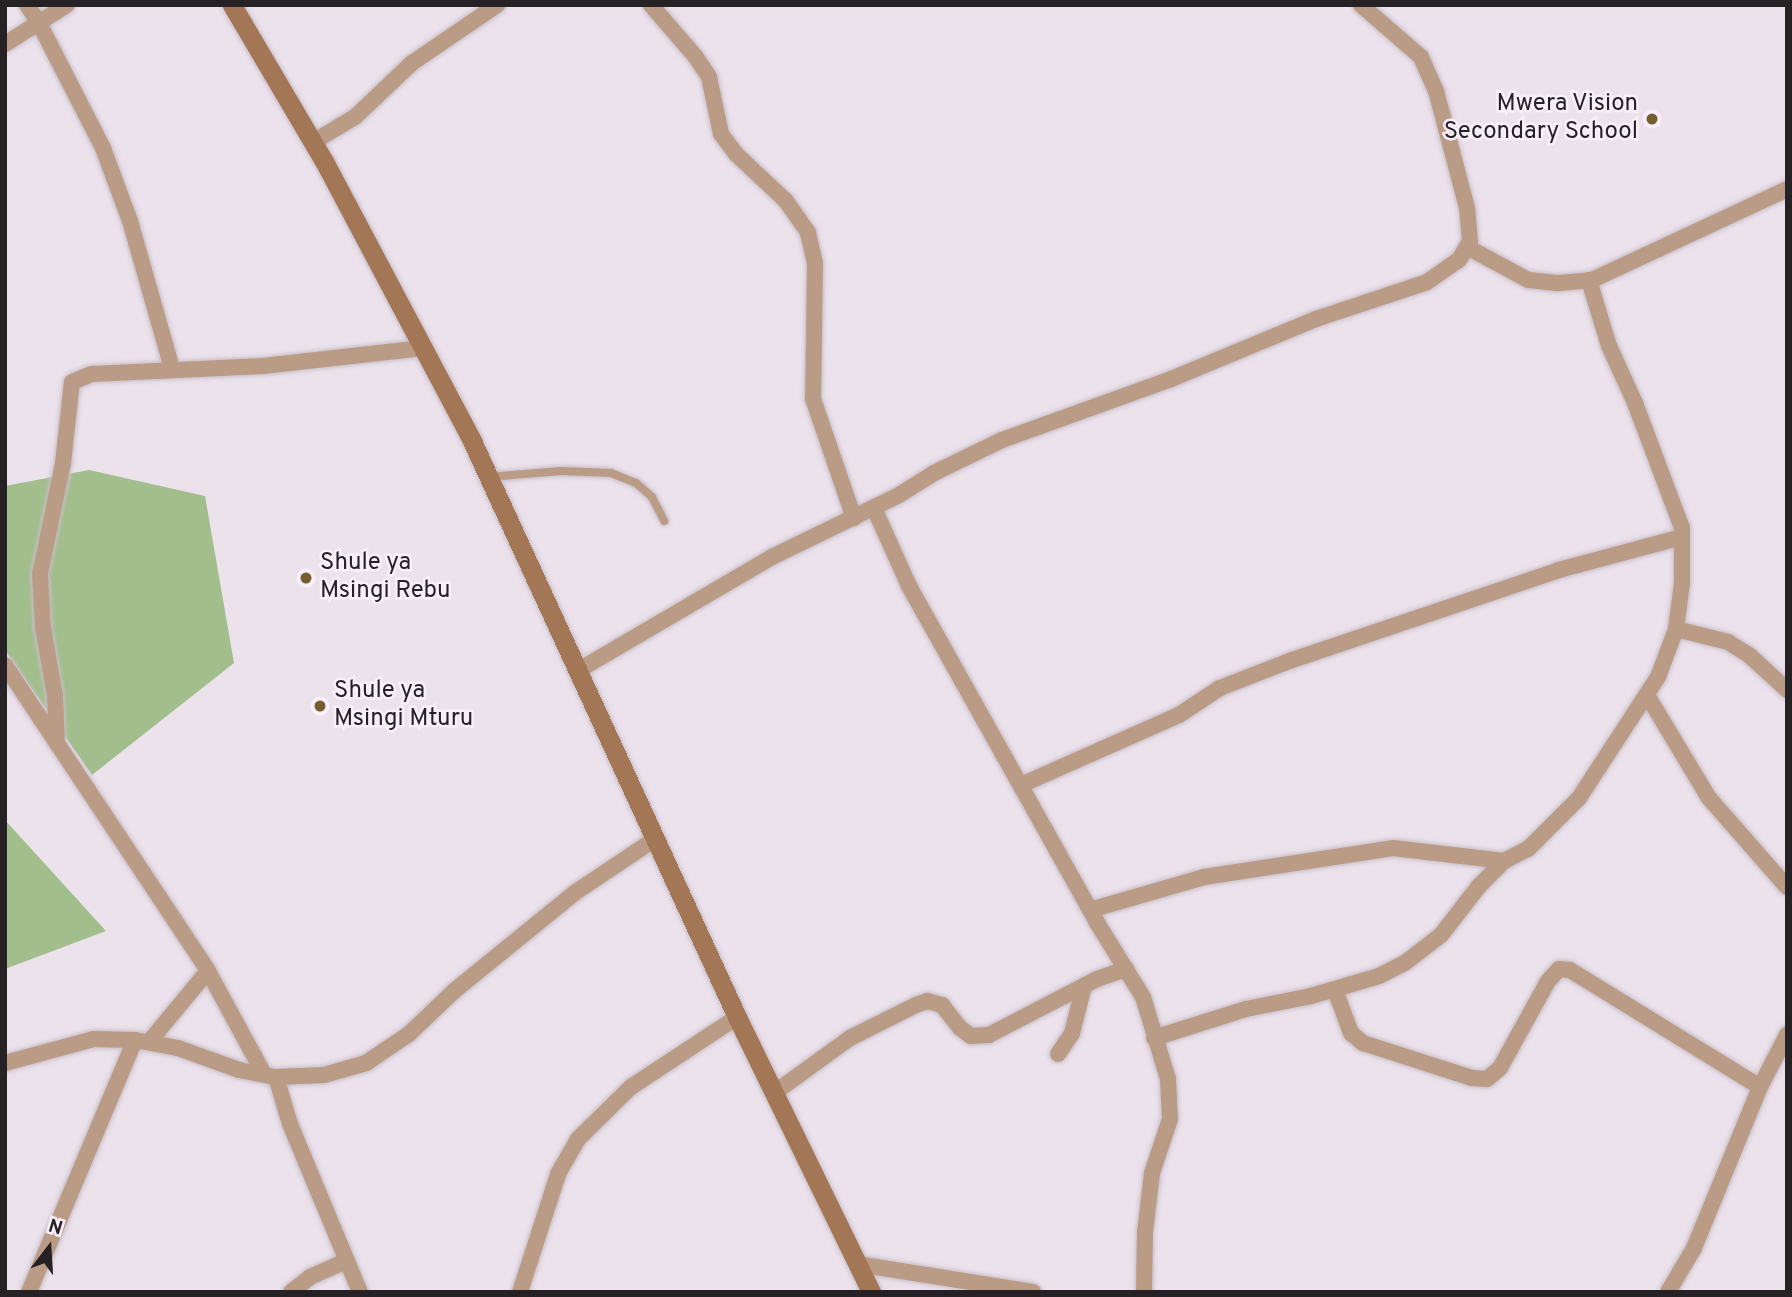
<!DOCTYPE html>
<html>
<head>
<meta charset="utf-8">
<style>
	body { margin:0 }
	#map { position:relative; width:1792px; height:1297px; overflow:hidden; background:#ece2ec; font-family:Overpass,sans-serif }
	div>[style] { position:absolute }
	.green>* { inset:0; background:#a1be8c }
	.roads { filter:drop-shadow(0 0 2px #c8bfc8) drop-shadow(0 0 2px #c8bfc8) }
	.service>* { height:8px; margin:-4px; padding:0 4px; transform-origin:4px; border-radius:4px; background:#ba9b85 }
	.minor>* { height:16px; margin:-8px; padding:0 8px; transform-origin:8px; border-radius:8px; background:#ba9b85 }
	.secondary>* { height:19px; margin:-9.5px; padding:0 9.5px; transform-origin:9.5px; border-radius:9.5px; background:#a37755 }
	.dots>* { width:19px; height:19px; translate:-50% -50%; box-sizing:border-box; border:4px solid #f9effa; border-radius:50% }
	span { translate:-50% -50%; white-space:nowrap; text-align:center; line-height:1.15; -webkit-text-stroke:5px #f9effa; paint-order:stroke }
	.poi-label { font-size:24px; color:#252125 }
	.right { translate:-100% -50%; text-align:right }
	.left { translate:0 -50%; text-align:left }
	.frame { position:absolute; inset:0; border:7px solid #252125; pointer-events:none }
	.north { position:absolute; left:14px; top:1213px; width:70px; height:70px; -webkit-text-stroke:5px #f9effa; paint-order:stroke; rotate:17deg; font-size:19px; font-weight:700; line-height:28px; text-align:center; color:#252125 }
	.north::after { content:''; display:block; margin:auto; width:24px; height:32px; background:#252125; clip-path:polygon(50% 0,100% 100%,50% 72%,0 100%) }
</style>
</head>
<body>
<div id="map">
	<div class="green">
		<div style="clip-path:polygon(89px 470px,205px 496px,234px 663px,92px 775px,5px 650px,5px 486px)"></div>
		<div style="clip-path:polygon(5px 820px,106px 931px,5px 969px)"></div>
	</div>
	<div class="roads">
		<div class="service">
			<div style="left:489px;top:477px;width:72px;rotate:-4.8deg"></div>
			<div style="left:561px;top:471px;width:50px;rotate:2.3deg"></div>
			<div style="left:611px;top:473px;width:27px;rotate:22deg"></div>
			<div style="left:636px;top:483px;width:21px;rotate:41deg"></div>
			<div style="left:652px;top:497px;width:27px;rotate:63deg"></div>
		</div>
		<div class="minor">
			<div style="left:27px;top:5px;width:22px;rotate:56deg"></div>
			<div style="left:39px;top:23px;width:140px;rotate:62.9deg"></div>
			<div style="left:103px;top:148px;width:78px;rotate:69.7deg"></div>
			<div style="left:130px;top:221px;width:153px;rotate:74.1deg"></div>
			<div style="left:651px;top:5px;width:67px;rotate:49.2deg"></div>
			<div style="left:695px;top:56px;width:25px;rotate:56deg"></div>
			<div style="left:709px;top:77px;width:58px;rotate:78.1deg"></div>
			<div style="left:721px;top:134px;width:25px;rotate:53deg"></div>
			<div style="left:736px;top:154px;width:69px;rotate:43.2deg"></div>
			<div style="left:786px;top:201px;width:39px;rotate:55deg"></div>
			<div style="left:808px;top:233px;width:31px;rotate:77deg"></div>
			<div style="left:815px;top:263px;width:136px;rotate:90.8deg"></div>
			<div style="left:813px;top:399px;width:126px;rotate:71deg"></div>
			<div style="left:5px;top:44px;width:73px;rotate:-32.2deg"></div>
			<div style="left:313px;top:142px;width:49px;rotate:-30.8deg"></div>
			<div style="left:355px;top:117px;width:79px;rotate:-43.5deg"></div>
			<div style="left:412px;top:63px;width:103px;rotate:-34.3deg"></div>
			<div style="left:1467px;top:247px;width:69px;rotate:28.4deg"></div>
			<div style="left:1528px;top:280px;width:31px;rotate:6deg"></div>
			<div style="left:1559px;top:283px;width:33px;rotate:-5deg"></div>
			<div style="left:1592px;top:280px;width:215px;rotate:-25deg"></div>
			<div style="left:874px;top:508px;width:85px;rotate:65.8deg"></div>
			<div style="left:909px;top:586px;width:384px;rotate:60.8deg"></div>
			<div style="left:1096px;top:921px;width:89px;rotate:58.3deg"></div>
			<div style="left:1143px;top:997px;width:86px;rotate:73deg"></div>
			<div style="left:1168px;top:1079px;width:40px;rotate:87.1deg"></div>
			<div style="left:1170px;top:1119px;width:57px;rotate:108.4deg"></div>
			<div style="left:1152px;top:1173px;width:60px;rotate:96.7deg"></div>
			<div style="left:1145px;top:1233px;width:59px;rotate:91deg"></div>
			<div style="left:1676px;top:629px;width:54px;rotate:14deg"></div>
			<div style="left:1728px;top:642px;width:25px;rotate:32deg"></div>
			<div style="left:1749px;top:655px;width:52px;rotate:42.6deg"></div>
			<div style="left:5px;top:665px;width:367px;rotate:56.4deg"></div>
			<div style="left:208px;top:971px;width:117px;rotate:61.5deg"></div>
			<div style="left:577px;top:671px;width:226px;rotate:-30.3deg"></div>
			<div style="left:772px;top:557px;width:141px;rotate:-26deg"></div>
			<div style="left:899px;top:495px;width:41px;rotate:-32.2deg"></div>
			<div style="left:934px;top:473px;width:76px;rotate:-25.9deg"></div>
			<div style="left:1002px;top:440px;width:180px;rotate:-19.8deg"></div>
			<div style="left:1171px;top:379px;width:157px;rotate:-22.5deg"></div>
			<div style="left:1316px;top:319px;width:117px;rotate:-18.4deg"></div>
			<div style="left:1427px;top:282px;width:39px;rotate:-35deg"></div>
			<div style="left:1459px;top:260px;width:22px;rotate:-60deg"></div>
			<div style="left:1470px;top:241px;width:33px;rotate:-95deg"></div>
			<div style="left:1467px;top:208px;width:121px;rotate:-104.8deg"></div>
			<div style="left:1436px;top:91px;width:37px;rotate:-114deg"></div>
			<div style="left:1421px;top:57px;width:79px;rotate:-139.1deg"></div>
			<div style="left:1647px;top:695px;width:120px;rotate:59deg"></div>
			<div style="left:1709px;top:798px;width:118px;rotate:48.8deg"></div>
			<div style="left:57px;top:744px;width:48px;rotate:-92.4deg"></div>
			<div style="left:55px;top:696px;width:69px;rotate:-100deg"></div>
			<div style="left:43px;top:628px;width:54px;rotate:-93.2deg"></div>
			<div style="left:40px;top:574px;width:113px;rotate:-78.3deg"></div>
			<div style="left:63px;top:463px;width:81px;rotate:-83.7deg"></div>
			<div style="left:72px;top:382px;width:22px;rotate:-22deg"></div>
			<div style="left:92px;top:374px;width:171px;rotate:-2.7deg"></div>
			<div style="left:263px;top:366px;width:161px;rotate:-6.4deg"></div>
			<div style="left:1021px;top:785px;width:173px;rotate:-23.9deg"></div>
			<div style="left:1179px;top:715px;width:49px;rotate:-33.4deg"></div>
			<div style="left:1220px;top:688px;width:77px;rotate:-21.3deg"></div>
			<div style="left:1292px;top:660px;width:282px;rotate:-18.6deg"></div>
			<div style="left:1559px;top:570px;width:127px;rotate:-15deg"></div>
			<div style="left:1090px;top:910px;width:119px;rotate:-16.1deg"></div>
			<div style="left:1204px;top:877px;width:191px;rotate:-8.7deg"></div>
			<div style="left:1393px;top:848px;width:112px;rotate:6.7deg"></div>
			<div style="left:1504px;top:861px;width:27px;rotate:-27deg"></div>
			<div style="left:1528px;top:849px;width:72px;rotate:-45deg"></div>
			<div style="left:1579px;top:798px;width:145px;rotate:-56.9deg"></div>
			<div style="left:1658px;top:677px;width:51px;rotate:-69.4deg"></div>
			<div style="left:1676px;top:629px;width:46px;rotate:-82.6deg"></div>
			<div style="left:1682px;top:583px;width:55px;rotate:-90deg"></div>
			<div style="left:1682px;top:528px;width:134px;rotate:-110.6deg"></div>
			<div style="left:1635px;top:403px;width:63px;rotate:-114.5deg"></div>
			<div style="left:1609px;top:346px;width:69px;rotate:-106.9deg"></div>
			<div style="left:1335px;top:990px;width:46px;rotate:69.6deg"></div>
			<div style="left:1351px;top:1033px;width:16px;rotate:40deg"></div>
			<div style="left:1363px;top:1043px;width:114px;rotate:17.8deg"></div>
			<div style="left:1472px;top:1078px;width:15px;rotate:4deg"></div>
			<div style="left:1487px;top:1079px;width:17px;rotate:-40deg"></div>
			<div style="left:1500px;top:1068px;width:99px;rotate:-61.1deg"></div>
			<div style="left:1548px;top:981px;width:16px;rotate:-47deg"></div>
			<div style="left:1559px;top:969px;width:11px;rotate:5deg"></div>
			<div style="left:1570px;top:970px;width:223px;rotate:31.6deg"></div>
			<div style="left:1154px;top:1038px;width:96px;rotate:-17.5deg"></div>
			<div style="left:1246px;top:1009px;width:66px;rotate:-11.3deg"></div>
			<div style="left:1311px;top:996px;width:71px;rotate:-16.4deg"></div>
			<div style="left:1379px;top:976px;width:30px;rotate:-27deg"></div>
			<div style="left:1406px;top:962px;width:44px;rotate:-37.6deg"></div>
			<div style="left:1441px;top:935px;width:62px;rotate:-52.2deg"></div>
			<div style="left:1479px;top:886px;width:35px;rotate:-45deg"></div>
			<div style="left:149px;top:1042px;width:92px;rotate:-50.3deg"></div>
			<div style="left:1058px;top:1054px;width:25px;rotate:-56deg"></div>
			<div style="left:1072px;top:1033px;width:49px;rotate:-75.7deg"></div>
			<div style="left:5px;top:1063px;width:92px;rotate:-15.1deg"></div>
			<div style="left:94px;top:1039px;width:41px;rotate:1.4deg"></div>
			<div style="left:135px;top:1040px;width:44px;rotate:10.5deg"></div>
			<div style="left:178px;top:1048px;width:65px;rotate:19.8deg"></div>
			<div style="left:239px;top:1070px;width:38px;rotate:11deg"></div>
			<div style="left:276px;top:1077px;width:48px;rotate:-2.4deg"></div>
			<div style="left:324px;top:1075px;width:44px;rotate:-15.9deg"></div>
			<div style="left:366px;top:1063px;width:52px;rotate:-34deg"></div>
			<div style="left:409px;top:1034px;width:62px;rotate:-43.7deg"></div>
			<div style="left:454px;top:991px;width:157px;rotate:-39.1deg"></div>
			<div style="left:576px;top:892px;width:95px;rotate:-33.9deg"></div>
			<div style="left:276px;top:1077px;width:49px;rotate:73.4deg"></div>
			<div style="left:290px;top:1124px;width:182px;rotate:67.4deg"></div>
			<div style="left:774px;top:1093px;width:94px;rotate:-35.9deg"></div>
			<div style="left:850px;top:1038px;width:74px;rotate:-26.6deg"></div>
			<div style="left:916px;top:1005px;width:12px;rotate:-20deg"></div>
			<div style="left:927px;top:1001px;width:16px;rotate:15deg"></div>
			<div style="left:942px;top:1005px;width:29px;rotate:52deg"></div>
			<div style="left:960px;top:1028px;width:14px;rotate:36deg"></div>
			<div style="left:971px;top:1036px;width:18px;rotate:-3deg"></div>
			<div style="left:989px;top:1035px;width:122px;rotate:-27.4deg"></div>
			<div style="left:1097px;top:979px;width:31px;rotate:-19deg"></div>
			<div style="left:857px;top:1264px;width:178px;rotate:9deg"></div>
			<div style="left:29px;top:1292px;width:273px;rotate:-67.2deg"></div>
			<div style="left:291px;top:1292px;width:24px;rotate:-38deg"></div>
			<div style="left:310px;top:1277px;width:39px;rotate:-24deg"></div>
			<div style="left:520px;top:1292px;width:124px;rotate:-72.1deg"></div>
			<div style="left:558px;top:1174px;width:40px;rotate:-60.3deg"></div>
			<div style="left:578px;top:1139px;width:74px;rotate:-44.5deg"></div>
			<div style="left:631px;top:1087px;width:127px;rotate:-33.4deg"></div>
			<div style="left:1668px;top:1292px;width:51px;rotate:-59.4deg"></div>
			<div style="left:1694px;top:1248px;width:174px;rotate:-67.7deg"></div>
			<div style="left:1760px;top:1087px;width:59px;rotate:-62.6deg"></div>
		</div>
		<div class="secondary">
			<div style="left:232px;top:5px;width:181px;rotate:59.5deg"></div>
			<div style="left:324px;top:161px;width:319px;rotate:62.1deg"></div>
			<div style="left:473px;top:443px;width:632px;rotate:65.3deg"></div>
			<div style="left:737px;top:1017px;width:306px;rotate:64deg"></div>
		</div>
	</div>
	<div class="dots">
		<div style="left:1652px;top:119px;background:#765d2e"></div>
		<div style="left:306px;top:578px;background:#765d2e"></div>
		<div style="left:320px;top:706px;background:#765d2e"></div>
	</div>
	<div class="poi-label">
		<span class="right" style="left:1638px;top:119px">Mwera Vision<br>Secondary School</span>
		<span class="left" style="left:320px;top:578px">Shule ya<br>Msingi Rebu</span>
		<span class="left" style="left:334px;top:706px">Shule ya<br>Msingi Mturu</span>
	</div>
	<div class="frame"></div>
	<div class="north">N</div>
</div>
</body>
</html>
